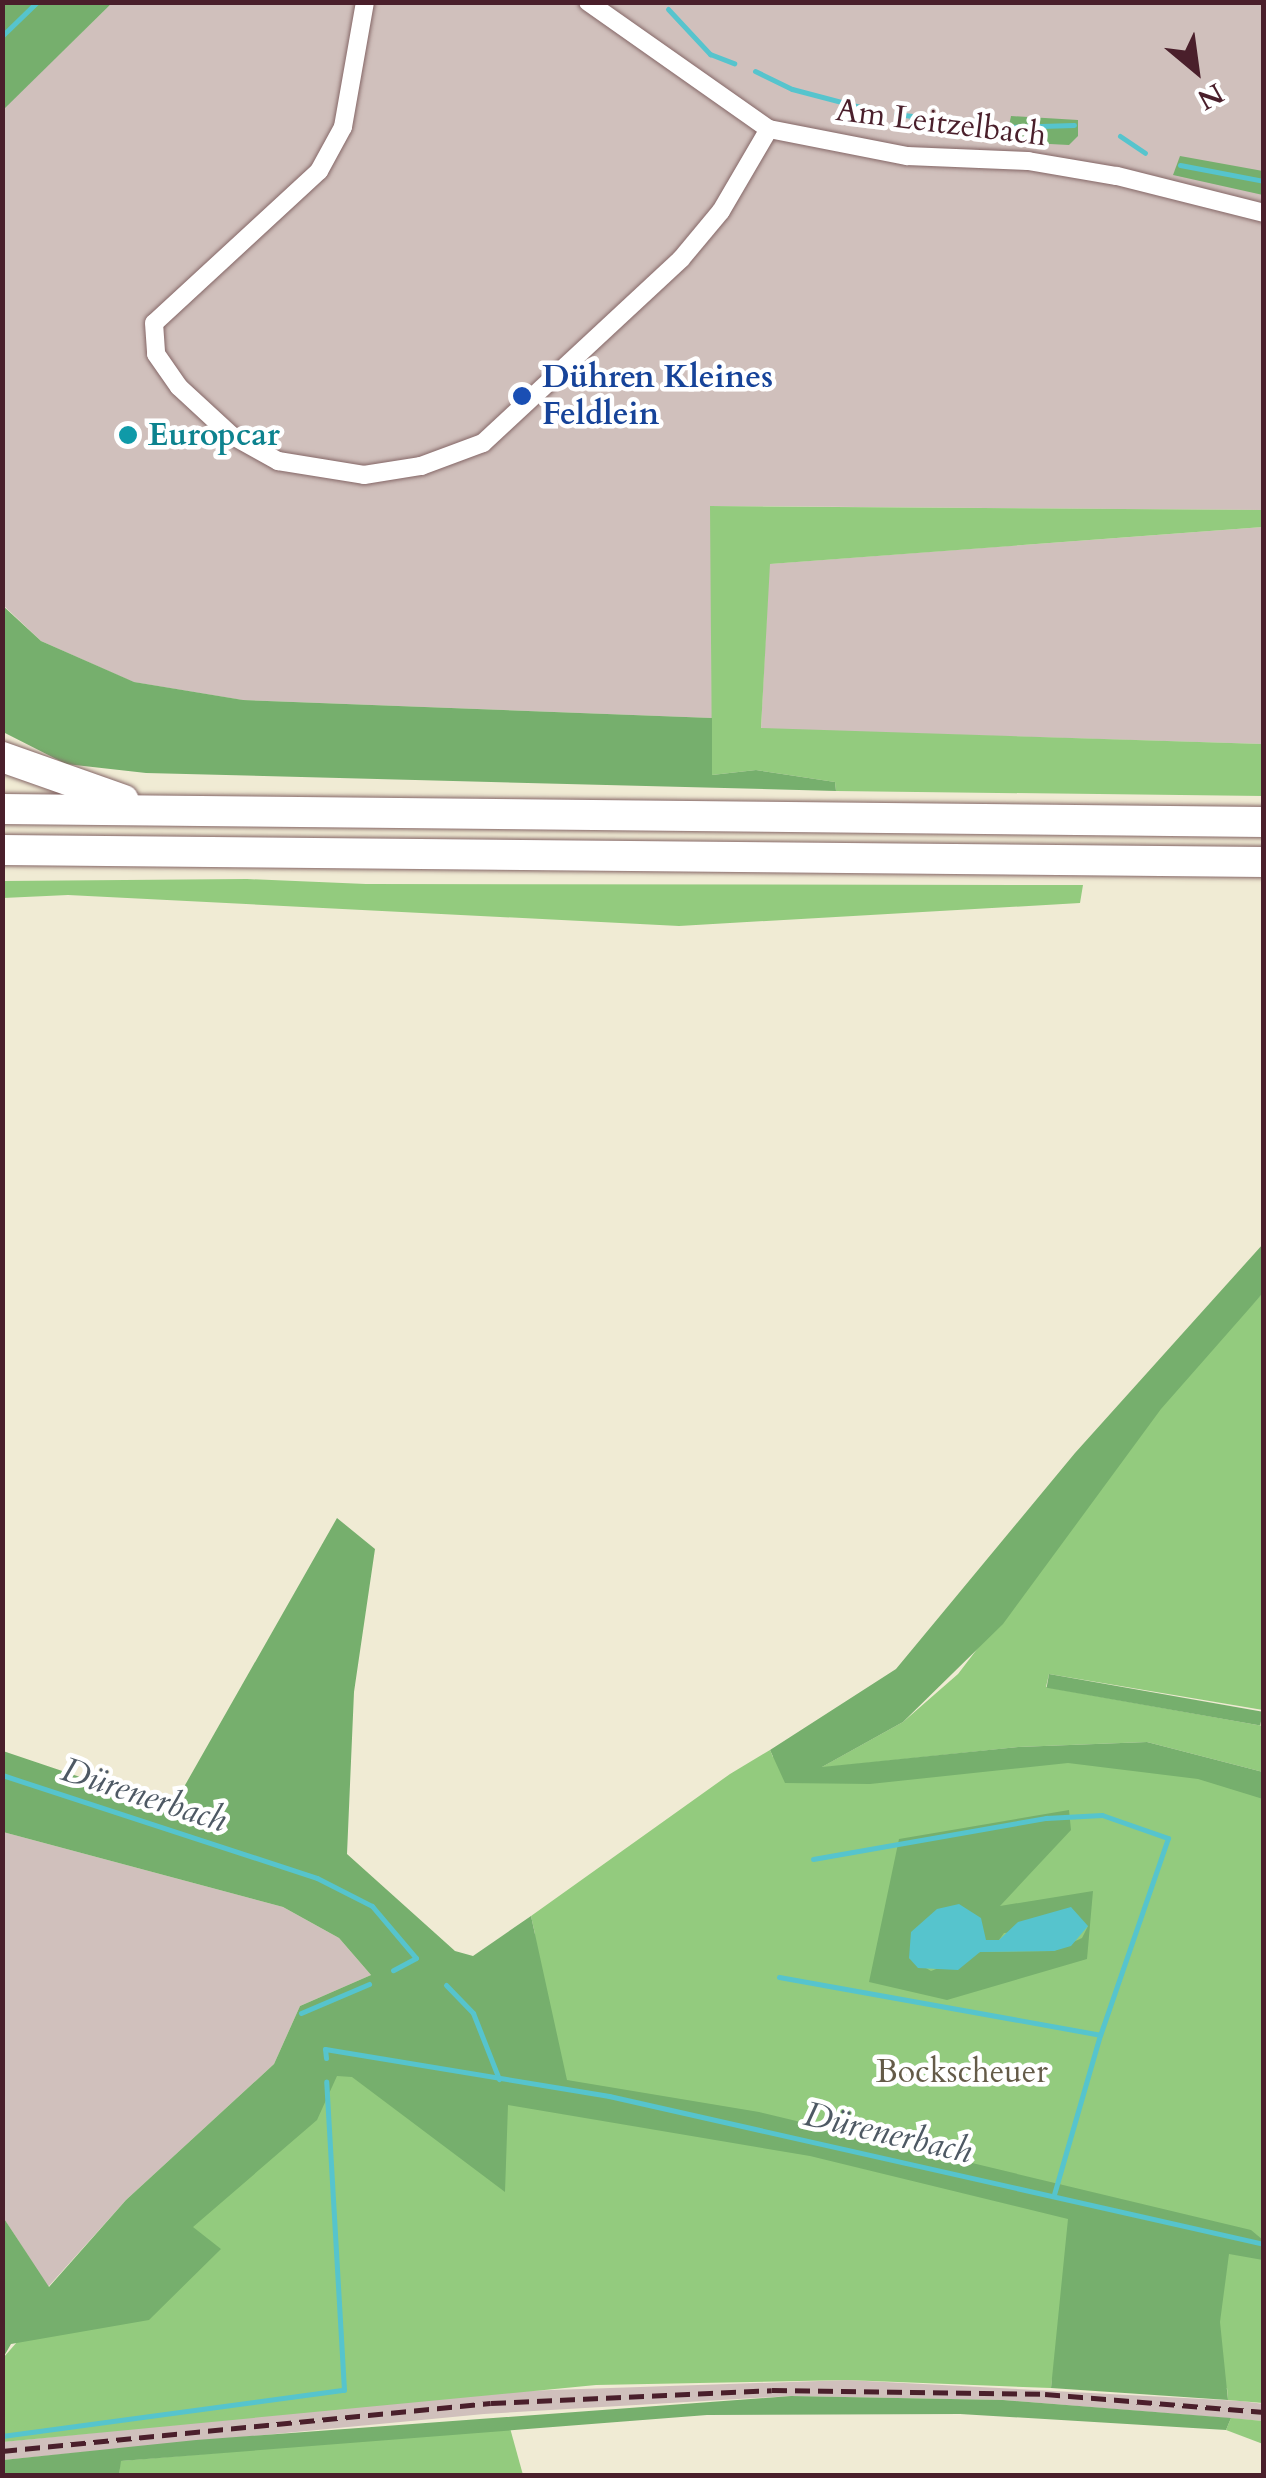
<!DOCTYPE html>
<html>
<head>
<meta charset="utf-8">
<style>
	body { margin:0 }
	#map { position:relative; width:1266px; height:2478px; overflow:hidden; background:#f0ebd4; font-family:Cardo,serif }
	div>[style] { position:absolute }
	.industrial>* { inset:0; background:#d0c0bc }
	.green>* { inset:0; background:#93cb7e }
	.forest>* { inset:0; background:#76af6d; transform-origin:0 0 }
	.water>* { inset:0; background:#56c4cd }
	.stream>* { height:5px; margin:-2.5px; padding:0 2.5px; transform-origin:2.5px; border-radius:2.5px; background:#56c4cd }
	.roads { filter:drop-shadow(0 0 2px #846666) drop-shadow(0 0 2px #846666) }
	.street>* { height:18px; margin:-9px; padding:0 9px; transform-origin:9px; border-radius:9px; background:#fff }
	.highway>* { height:30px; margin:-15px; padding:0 15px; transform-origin:15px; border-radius:15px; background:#fff }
	.rail>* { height:5px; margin-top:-2.5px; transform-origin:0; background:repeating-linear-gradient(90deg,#4a1f2b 0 15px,transparent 0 23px) }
	.dots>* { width:28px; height:28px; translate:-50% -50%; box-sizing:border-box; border:5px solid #fff; border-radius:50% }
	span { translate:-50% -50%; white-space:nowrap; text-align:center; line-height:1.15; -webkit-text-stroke:9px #fff; paint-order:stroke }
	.street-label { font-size:32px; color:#4a1f2b }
	.transit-label { font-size:32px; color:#164399; font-weight:700 }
	.left { translate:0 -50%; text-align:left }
	.culture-label { font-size:32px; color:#0d838f; font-weight:700 }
	.park-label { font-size:32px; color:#645b48 }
	.water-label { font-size:35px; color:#4e5964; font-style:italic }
	.frame { position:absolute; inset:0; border:5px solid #4a1f2b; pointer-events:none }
	.north { position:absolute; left:1146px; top:20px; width:100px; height:100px; -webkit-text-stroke:8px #fff; paint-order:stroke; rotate:151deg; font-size:28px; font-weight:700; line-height:40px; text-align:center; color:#4a1f2b }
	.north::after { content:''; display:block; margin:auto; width:35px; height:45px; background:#4a1f2b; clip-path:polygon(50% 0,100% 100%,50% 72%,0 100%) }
</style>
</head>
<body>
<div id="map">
	<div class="industrial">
		<div style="clip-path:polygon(112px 3px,1263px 3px,1263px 510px,711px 506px,712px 718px,242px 700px,133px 682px,41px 641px,3px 605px,2px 110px)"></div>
		<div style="clip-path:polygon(1263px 527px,1263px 744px,761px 729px,769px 564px)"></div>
		<div style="clip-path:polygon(3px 1832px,283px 1907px,339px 1938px,371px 1975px,300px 2006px,274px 2064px,126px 2200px,48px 2287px,3px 2217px)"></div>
		<div style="clip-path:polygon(847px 2380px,1241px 2401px,1264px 2404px,1263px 2421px,1003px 2400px,791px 2396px,484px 2414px,3px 2460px,2px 2442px,495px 2392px)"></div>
	</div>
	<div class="green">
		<div style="clip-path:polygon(710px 506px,1263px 510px,1263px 527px,770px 564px,761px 728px,1263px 744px,1263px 796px,836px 791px,835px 782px,756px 770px,712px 775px)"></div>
		<div style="clip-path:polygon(247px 879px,366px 884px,1083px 885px,1080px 903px,679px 926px,68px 895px,3px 898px,3px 881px)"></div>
		<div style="clip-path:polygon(1263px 1293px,1263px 1710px,1049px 1674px,1046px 1687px,1263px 1726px,1263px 1772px,1147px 1742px,1018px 1747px,820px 1768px,903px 1722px,958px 1674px,1050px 1554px,801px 1776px,1138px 1754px,1263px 1782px,1263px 2403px,1228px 2400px,1227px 2388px,1052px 2379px,1051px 2388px,847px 2380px,596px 2385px,3px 2442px,3px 2358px,128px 2216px,535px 1934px,531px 1916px,730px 1774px,770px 1750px,773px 1757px,913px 1665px)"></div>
		<div style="clip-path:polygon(1231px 2418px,1263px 2421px,1263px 2444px,1226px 2430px)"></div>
		<div style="clip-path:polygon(510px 2428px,523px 2475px,119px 2476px,120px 2461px)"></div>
	</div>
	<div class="forest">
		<div style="clip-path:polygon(6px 3px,112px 3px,3px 110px,2px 6px)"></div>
		<div style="clip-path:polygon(1011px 116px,1078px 120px,1078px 136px,1069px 145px,1013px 142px,1007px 136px)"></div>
		<div style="clip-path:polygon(1180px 156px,1263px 171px,1263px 195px,1173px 175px)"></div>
		<div style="clip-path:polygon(2px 605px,41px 641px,134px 682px,243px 700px,712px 718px,712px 775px,756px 770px,835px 782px,836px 791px,146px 773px,66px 764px,3px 732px)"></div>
		<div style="clip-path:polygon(1263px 1244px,1263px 1293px,1161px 1409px,1003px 1624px,903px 1722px,822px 1767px,1018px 1747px,1147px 1742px,1263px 1772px,1263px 1799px,1198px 1779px,1068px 1763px,870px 1784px,785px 1783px,770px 1750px,896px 1669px,1075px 1453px)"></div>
		<div style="clip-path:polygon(337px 1518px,375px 1549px,354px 1692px,347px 1854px,455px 1951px,473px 1956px,531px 1916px,567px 2080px,759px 2112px,1251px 2230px,1263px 2240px,1263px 2260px,1229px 2254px,1220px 2322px,1228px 2400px,1051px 2388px,1068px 2219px,810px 2156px,508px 2105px,505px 2192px,352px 2077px,337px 2076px,317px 2120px,193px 2227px,221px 2249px,149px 2320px,11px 2344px,3px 2358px,3px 2217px,49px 2287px,126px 2200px,274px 2064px,300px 2006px,371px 1975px,339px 1938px,283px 1907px,3px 1832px,3px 1751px,172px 1808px)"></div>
		<div style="left:1049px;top:1674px;width:217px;height:14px;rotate:10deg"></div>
		<div style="clip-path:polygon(evenodd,1069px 1810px,1071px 1830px,1000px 1906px,1093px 1891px,1087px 1959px,947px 2000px,869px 1982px,899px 1839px,1069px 1810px,1088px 1926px,1082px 1938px,1054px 1951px,980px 1952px,931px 1971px,909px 1958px,999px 1940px,1004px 1933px,1088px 1926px)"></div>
		<div style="clip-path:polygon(791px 2396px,1003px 2400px,1231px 2418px,1226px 2430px,960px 2414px,707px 2415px,121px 2461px,119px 2475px,3px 2475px,3px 2460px,196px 2440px)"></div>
	</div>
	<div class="water">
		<div style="clip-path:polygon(959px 1904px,981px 1918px,986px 1940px,999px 1940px,1018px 1922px,1071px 1907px,1088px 1926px,1071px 1946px,1054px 1951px,980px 1952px,958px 1970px,918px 1968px,909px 1958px,911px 1932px,937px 1909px)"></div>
	</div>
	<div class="stream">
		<div style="left:668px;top:9px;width:62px;rotate:47deg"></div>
		<div style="left:710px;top:54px;width:26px;rotate:21deg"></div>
		<div style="left:2px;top:36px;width:49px;rotate:-44.2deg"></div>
		<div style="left:755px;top:71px;width:41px;rotate:25.9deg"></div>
		<div style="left:792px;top:89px;width:87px;rotate:14.7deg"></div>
		<div style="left:896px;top:114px;width:41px;rotate:7deg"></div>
		<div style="left:1008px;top:127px;width:66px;rotate:-1.7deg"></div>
		<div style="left:1120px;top:136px;width:30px;rotate:34deg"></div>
		<div style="left:1180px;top:165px;width:86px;rotate:10.8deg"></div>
		<div style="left:2px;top:1775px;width:331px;rotate:18.1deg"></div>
		<div style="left:317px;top:1878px;width:62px;rotate:27deg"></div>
		<div style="left:372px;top:1906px;width:68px;rotate:49.8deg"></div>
		<div style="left:416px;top:1958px;width:26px;rotate:152deg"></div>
		<div style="left:813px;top:1859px;width:237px;rotate:-10deg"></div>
		<div style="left:1046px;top:1818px;width:56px;rotate:-3.1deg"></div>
		<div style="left:1102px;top:1815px;width:70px;rotate:19.2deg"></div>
		<div style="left:1168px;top:1838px;width:208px;rotate:109deg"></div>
		<div style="left:1100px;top:2035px;width:166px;rotate:106.1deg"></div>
		<div style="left:779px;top:1977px;width:326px;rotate:10.2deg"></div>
		<div style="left:446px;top:1985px;width:39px;rotate:46deg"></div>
		<div style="left:473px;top:2013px;width:71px;rotate:68.5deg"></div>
		<div style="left:301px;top:2013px;width:74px;rotate:-23.1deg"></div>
		<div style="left:326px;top:2058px;width:9px;rotate:-96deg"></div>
		<div style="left:325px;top:2049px;width:288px;rotate:9.4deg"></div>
		<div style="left:609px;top:2096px;width:672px;rotate:12.73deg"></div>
		<div style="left:2px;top:2436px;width:345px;rotate:-7.7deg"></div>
		<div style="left:344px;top:2390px;width:309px;rotate:-93.3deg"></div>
	</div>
	<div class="roads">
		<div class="street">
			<div style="left:365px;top:2px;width:127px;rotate:100deg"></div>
			<div style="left:343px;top:127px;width:50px;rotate:118.6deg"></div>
			<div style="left:319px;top:171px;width:224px;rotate:137.3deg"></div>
			<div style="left:154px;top:323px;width:31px;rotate:86deg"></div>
			<div style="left:156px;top:354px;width:40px;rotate:55.1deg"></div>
			<div style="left:179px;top:387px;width:71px;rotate:42.7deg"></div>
			<div style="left:231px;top:435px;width:54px;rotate:29deg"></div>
			<div style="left:278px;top:461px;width:87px;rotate:9.2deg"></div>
			<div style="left:364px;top:475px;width:58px;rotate:-9deg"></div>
			<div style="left:421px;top:466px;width:66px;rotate:-20.4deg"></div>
			<div style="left:483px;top:443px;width:270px;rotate:-42.9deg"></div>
			<div style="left:681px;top:259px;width:62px;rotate:-50.2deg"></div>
			<div style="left:721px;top:211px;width:95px;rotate:-59.7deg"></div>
			<div style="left:588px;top:2px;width:221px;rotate:35.1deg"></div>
			<div style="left:769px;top:129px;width:141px;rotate:11.1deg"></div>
			<div style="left:907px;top:156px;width:121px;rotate:2.4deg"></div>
			<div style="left:1028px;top:161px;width:90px;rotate:9.6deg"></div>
			<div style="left:1117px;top:176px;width:152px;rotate:14.1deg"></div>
		</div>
		<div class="highway">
			<div style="left:2px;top:757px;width:129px;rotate:19.4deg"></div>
			<div style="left:2px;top:809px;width:1262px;rotate:0.59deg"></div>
			<div style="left:2px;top:850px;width:1262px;rotate:0.54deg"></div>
		</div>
	</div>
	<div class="rail">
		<div style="left:2px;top:2451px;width:491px;rotate:-5.6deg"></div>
		<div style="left:491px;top:2403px;width:281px;rotate:-2.6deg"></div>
		<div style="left:772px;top:2390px;width:273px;rotate:0.8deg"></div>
		<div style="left:1045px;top:2394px;width:220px;rotate:4.7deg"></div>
	</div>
	<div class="dots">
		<div style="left:522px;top:396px;background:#1a4fb4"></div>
		<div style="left:128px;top:435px;background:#0f9aa8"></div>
	</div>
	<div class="street-label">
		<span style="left:941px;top:123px;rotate:7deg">Am Leitzelbach</span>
	</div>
	<div class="transit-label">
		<span class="left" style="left:542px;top:396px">Dühren Kleines<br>Feldlein</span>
	</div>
	<div class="culture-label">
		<span class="left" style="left:148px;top:435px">Europcar</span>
	</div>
	<div class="park-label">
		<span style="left:962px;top:2072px">Bockscheuer</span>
	</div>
	<div class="water-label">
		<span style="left:144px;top:1795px;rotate:18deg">Dürenerbach</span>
		<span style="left:888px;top:2133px;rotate:13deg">Dürenerbach</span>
	</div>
	<div class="frame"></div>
	<div class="north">N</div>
</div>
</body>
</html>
